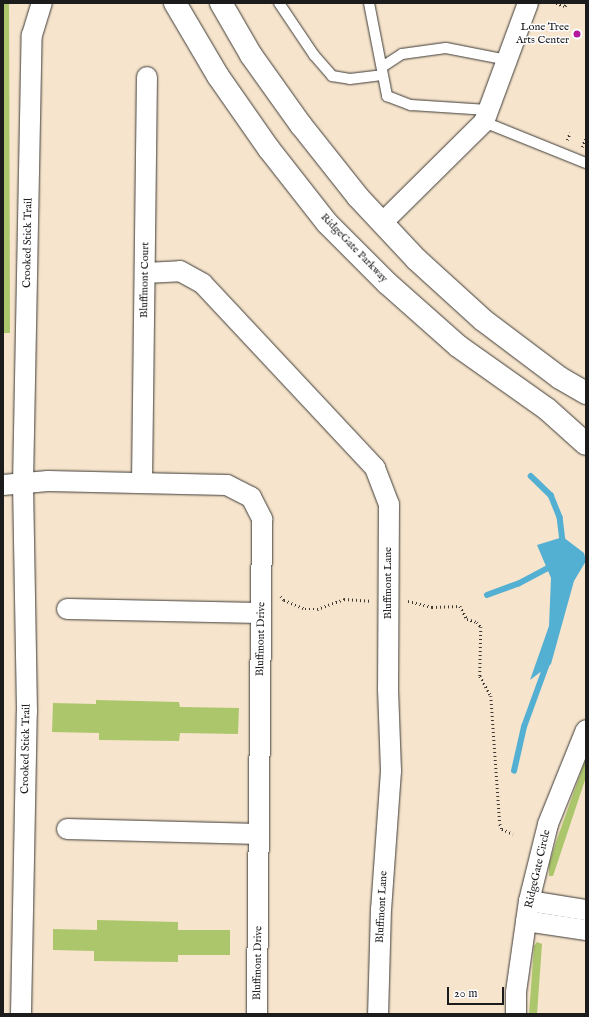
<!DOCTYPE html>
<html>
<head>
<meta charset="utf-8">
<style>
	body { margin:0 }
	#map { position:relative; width:589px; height:1017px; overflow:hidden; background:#f6e4cc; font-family:"IM FELL English",serif }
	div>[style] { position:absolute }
	.green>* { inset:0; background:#acc66c }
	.water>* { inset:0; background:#54b0d2 }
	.stream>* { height:5.5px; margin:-2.75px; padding:0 2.75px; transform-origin:2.75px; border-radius:2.75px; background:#54b0d2 }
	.path>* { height:2.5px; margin-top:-1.25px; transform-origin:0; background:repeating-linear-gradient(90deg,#3d3a36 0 1px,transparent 0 4px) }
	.roads { filter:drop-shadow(0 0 1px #3d3a36) drop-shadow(0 0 1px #3d3a36) }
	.service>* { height:10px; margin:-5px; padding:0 5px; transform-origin:5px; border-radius:5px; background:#fff }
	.minor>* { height:20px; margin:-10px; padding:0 10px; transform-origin:10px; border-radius:10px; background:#fff }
	.secondary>* { height:22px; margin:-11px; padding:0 11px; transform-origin:11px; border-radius:11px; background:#fff }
	.dots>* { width:11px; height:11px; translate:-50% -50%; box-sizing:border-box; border:2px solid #fff; border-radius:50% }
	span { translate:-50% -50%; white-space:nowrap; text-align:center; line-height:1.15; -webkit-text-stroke:3px #fff; paint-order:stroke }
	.poi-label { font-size:11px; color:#1c1c1c }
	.right { translate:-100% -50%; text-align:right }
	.street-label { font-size:11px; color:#1c1c1c }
	.frame { position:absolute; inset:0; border:4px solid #1c1c1c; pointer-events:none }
	.scale { position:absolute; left:447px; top:987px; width:57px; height:18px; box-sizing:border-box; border:2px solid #1c1c1c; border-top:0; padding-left:5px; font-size:12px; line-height:14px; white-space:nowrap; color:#1c1c1c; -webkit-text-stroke:3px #fff; paint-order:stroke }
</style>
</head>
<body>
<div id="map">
	<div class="green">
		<div style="clip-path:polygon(3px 3px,9px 3px,10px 333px,3px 333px)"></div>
		<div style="clip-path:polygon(96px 700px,179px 702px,180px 707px,239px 708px,238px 734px,180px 733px,179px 741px,99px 740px,99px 733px,52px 732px,53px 703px,96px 704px)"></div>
		<div style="clip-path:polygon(586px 758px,586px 777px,553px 876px,549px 876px,549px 865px,556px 842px)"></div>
		<div style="clip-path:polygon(97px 920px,178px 922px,178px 930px,230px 930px,230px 955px,178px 955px,178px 962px,94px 961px,94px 951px,53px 950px,53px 929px,97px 930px)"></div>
		<div style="clip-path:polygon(537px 942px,542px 944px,537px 1014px,529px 1014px,534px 946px)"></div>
	</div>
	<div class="water">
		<div style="clip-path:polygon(563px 537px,584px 553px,586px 561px,574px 581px,551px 664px,530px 680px,549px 626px,551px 578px,537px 545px)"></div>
	</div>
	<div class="stream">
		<div style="left:531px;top:476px;width:28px;rotate:44deg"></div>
		<div style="left:551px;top:495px;width:24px;rotate:68deg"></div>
		<div style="left:560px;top:517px;width:26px;rotate:83deg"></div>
		<div style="left:487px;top:595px;width:33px;rotate:-20deg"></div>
		<div style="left:518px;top:584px;width:38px;rotate:-28deg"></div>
		<div style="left:514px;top:771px;width:45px;rotate:-77.2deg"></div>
		<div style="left:524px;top:727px;width:70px;rotate:-70deg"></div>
	</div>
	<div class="path">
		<div style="left:556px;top:3px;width:9px;rotate:18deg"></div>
		<div style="left:565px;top:6px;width:4px;rotate:-56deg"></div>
		<div style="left:567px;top:140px;width:8px;rotate:-67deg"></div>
		<div style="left:582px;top:147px;width:9px;rotate:-69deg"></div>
		<div style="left:281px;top:596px;width:5px;rotate:53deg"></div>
		<div style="left:284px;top:600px;width:23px;rotate:23deg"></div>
		<div style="left:305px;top:609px;width:12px"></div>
		<div style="left:317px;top:609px;width:29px;rotate:-20deg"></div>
		<div style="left:344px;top:599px;width:26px;rotate:4deg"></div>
		<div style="left:408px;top:601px;width:25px;rotate:14deg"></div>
		<div style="left:432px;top:607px;width:28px;rotate:-2deg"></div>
		<div style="left:460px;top:606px;width:15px;rotate:62deg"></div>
		<div style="left:467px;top:619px;width:10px;rotate:17deg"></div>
		<div style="left:477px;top:622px;width:6px;rotate:51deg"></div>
		<div style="left:481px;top:627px;width:49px;rotate:91.2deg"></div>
		<div style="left:480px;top:676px;width:23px;rotate:61deg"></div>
		<div style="left:491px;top:696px;width:128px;rotate:86deg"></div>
		<div style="left:500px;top:824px;width:5px;rotate:68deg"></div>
		<div style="left:502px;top:829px;width:12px;rotate:24deg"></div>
	</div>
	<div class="roads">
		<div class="service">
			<div style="left:279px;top:3px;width:63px;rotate:56.1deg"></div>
			<div style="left:314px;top:55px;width:28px;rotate:49deg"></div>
			<div style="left:332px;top:76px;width:18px;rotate:9deg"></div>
			<div style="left:350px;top:79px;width:32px;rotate:-7deg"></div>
			<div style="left:369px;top:3px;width:95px;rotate:79deg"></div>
			<div style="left:387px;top:96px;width:26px;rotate:21deg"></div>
			<div style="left:411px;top:105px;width:77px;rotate:3.7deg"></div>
			<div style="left:382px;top:67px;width:24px;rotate:-33deg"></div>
			<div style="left:402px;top:54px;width:44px;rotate:-7.8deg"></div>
			<div style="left:446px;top:48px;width:62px;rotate:11.1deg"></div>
			<div style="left:484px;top:122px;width:110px;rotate:21.9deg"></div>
		</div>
		<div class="minor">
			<div style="left:382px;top:223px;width:144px;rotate:-44.7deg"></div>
			<div style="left:484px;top:122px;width:127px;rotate:-69.7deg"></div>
			<div style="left:145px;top:273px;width:35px;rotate:-3deg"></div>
			<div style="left:180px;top:271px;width:26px;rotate:29deg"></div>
			<div style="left:203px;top:284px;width:252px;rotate:46.9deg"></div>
			<div style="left:375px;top:468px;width:39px;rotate:69deg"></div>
			<div style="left:389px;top:504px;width:185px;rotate:90.3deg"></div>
			<div style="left:388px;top:689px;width:82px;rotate:87.9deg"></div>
			<div style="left:391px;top:771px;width:138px;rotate:94.1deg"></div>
			<div style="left:381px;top:909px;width:105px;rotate:91.6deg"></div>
			<div style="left:142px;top:483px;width:406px;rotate:-89.3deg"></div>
			<div style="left:3px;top:485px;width:45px;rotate:-5.1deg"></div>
			<div style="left:48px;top:481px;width:179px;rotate:1.3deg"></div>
			<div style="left:227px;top:485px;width:27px;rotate:27deg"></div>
			<div style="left:251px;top:497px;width:25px;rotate:63deg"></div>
			<div style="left:262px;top:519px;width:495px;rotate:90.6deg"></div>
			<div style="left:67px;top:609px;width:194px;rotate:1.2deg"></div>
			<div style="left:67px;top:829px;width:192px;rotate:1.5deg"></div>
			<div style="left:529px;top:901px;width:58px;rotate:9deg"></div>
			<div style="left:526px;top:921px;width:61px;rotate:8.5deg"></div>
			<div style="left:21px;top:1014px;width:302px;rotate:-88.9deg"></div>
			<div style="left:27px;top:712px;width:228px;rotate:-91deg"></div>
			<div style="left:23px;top:484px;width:449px;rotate:-88.9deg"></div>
			<div style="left:32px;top:35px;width:34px;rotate:-73deg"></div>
			<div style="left:516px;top:1014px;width:22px;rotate:-90deg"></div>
			<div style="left:516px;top:992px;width:92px;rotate:-81.9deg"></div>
			<div style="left:529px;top:901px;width:79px;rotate:-76.1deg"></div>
			<div style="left:548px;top:824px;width:101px;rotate:-68deg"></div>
		</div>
		<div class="secondary">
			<div style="left:175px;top:3px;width:85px;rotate:59.5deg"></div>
			<div style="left:218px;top:76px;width:89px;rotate:55.1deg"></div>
			<div style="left:269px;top:149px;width:94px;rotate:51.9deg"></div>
			<div style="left:327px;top:223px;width:85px;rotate:45deg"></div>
			<div style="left:387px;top:283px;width:95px;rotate:41.6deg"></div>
			<div style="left:458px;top:346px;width:109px;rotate:35.3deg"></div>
			<div style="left:547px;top:409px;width:52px;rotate:41.9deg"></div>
			<div style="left:221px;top:3px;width:60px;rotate:60deg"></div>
			<div style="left:251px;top:55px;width:86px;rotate:54.5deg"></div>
			<div style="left:301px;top:125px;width:92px;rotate:51.6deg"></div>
			<div style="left:358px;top:197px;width:85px;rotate:46.9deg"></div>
			<div style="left:416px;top:259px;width:91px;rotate:42.3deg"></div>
			<div style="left:483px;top:320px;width:96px;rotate:37deg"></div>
			<div style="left:560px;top:378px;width:30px;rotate:30deg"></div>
		</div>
	</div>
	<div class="dots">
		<div style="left:577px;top:34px;background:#b5179e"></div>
	</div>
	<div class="poi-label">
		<span class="right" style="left:569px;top:34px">Lone Tree<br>Arts Center</span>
	</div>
	<div class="street-label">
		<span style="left:28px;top:243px;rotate:-89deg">Crooked Stick Trail</span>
		<span style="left:354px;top:248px;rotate:46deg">RidgeGate Parkway</span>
		<span style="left:145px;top:280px;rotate:-89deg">Bluffmont Court</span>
		<span style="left:388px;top:583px;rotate:-90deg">Bluffmont Lane</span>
		<span style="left:261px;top:639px;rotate:-89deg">Bluffmont Drive</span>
		<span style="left:26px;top:749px;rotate:-89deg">Crooked Stick Trail</span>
		<span style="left:538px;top:869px;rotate:-77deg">RidgeGate Circle</span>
		<span style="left:382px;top:907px;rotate:-87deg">Bluffmont Lane</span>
		<span style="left:258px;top:963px;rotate:-89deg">Bluffmont Drive</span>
	</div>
	<div class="frame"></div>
	<div class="scale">20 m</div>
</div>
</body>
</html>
